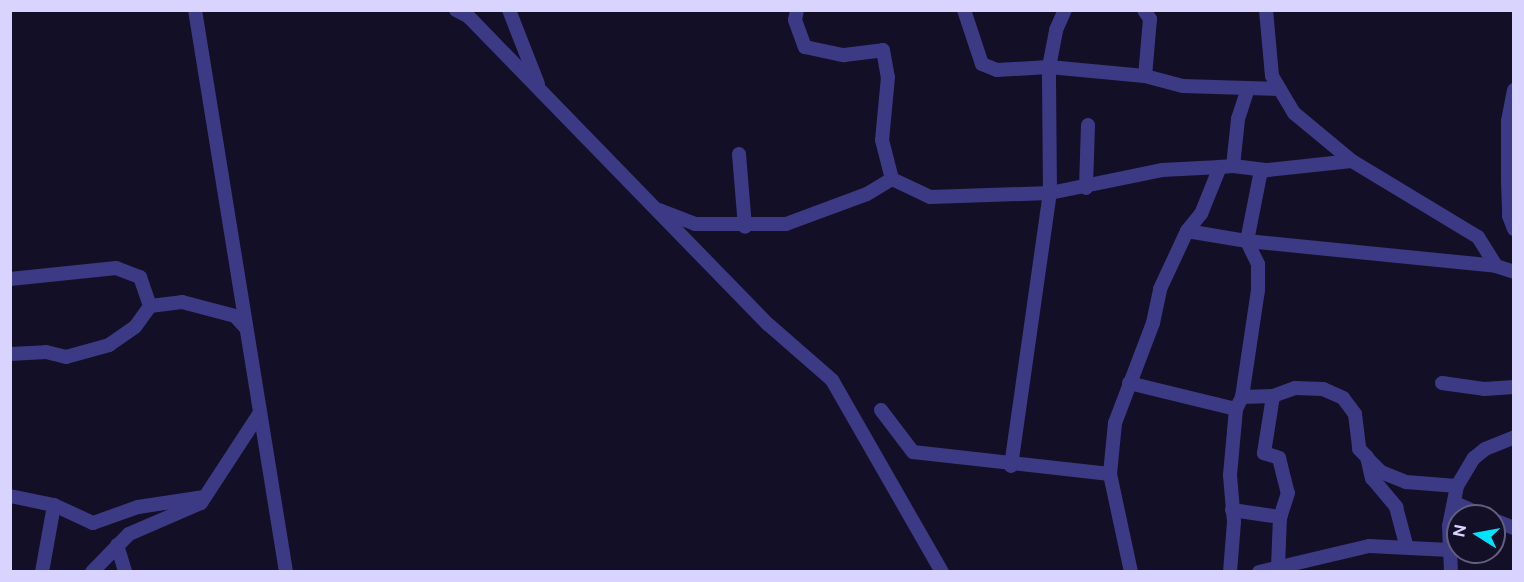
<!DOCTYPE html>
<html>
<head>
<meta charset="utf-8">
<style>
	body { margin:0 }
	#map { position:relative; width:1524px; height:582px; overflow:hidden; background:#130f26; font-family:"Public Sans",sans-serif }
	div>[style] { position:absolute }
	.street>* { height:14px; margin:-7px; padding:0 7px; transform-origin:7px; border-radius:7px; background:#3d3a85 }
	span { translate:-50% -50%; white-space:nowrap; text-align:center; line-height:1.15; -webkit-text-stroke:5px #130f26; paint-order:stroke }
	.frame { position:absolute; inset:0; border:12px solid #d9d4ff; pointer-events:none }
	.north { position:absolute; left:1446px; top:504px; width:60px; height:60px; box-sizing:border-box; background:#130f26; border:2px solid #625e7d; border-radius:50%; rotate:281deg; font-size:16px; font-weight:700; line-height:24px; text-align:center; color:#d9d4ff }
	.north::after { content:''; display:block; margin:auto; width:21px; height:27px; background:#00e5ff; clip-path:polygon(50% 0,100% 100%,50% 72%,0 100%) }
</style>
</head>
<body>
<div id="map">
	<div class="street">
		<div style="left:195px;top:10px;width:569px;rotate:80.8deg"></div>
		<div style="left:456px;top:10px;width:13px;rotate:27deg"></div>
		<div style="left:468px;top:16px;width:431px;rotate:45.8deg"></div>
		<div style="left:769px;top:325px;width:84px;rotate:41.1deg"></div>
		<div style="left:832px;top:380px;width:221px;rotate:60.2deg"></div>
		<div style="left:509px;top:10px;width:79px;rotate:68.6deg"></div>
		<div style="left:797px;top:10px;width:10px;rotate:101deg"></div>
		<div style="left:795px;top:20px;width:29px;rotate:70deg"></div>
		<div style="left:805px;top:47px;width:40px;rotate:12deg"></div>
		<div style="left:844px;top:55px;width:39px;rotate:-7deg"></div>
		<div style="left:883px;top:50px;width:27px;rotate:80deg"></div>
		<div style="left:888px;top:77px;width:63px;rotate:95.4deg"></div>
		<div style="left:882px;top:140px;width:40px;rotate:75.6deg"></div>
		<div style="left:892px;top:179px;width:42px;rotate:25.3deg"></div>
		<div style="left:930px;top:197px;width:120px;rotate:-1.9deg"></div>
		<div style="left:1050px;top:193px;width:114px;rotate:-11.6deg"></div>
		<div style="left:1162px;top:170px;width:58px;rotate:-3deg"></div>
		<div style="left:964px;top:10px;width:57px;rotate:71.6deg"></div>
		<div style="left:982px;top:64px;width:16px;rotate:22deg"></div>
		<div style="left:997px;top:70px;width:52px;rotate:-3.3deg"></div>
		<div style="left:1049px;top:67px;width:96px;rotate:5.4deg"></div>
		<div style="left:1145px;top:76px;width:39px;rotate:15deg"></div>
		<div style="left:1183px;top:86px;width:94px;rotate:1.8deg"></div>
		<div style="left:1144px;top:10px;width:11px;rotate:56deg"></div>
		<div style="left:1150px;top:19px;width:57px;rotate:95deg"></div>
		<div style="left:1266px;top:10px;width:66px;rotate:84.8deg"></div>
		<div style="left:1272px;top:76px;width:43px;rotate:59.3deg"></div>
		<div style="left:1294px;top:113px;width:75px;rotate:39.6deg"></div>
		<div style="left:1352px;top:161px;width:147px;rotate:31.1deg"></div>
		<div style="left:1478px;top:237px;width:34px;rotate:58deg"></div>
		<div style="left:1514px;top:90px;width:32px;rotate:101deg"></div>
		<div style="left:1508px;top:121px;width:60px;rotate:90deg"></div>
		<div style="left:1508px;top:181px;width:35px;rotate:88deg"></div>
		<div style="left:1509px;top:216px;width:14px;rotate:69deg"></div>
		<div style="left:739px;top:154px;width:73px;rotate:85.3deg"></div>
		<div style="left:1233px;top:166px;width:35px;rotate:7deg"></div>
		<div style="left:1268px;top:170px;width:84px;rotate:-6.1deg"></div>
		<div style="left:1086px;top:188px;width:63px;rotate:-88.2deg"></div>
		<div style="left:659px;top:210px;width:39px;rotate:21deg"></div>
		<div style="left:695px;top:224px;width:91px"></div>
		<div style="left:786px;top:224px;width:86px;rotate:-20.3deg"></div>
		<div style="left:867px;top:194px;width:29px;rotate:-31deg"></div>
		<div style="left:1187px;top:231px;width:61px;rotate:9.5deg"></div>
		<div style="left:1247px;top:241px;width:250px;rotate:5.7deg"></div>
		<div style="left:1496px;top:266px;width:19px;rotate:18deg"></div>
		<div style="left:10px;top:279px;width:107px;rotate:-5.9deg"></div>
		<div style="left:116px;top:268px;width:26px;rotate:21deg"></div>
		<div style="left:140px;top:277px;width:31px;rotate:71deg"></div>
		<div style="left:10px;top:354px;width:36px;rotate:-3deg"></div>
		<div style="left:46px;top:352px;width:21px;rotate:14deg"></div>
		<div style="left:66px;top:357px;width:45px;rotate:-15.6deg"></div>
		<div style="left:109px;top:345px;width:32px;rotate:-35deg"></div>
		<div style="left:135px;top:327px;width:26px;rotate:-54deg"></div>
		<div style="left:150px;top:306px;width:32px;rotate:-7deg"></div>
		<div style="left:182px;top:302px;width:55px;rotate:14.8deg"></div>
		<div style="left:235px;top:316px;width:15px;rotate:48deg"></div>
		<div style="left:1129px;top:383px;width:110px;rotate:13.7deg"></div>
		<div style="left:1442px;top:383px;width:42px;rotate:8.1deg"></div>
		<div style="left:1484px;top:389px;width:30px;rotate:-4deg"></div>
		<div style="left:1273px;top:396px;width:58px;rotate:99deg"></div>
		<div style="left:1264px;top:453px;width:16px;rotate:18deg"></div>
		<div style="left:1279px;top:458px;width:36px;rotate:76deg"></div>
		<div style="left:1288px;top:493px;width:25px;rotate:108deg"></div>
		<div style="left:1280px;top:517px;width:49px;rotate:92.3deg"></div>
		<div style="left:1242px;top:397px;width:31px;rotate:-2deg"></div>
		<div style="left:1273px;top:396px;width:23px;rotate:-20deg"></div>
		<div style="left:1295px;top:388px;width:28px;rotate:2deg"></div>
		<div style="left:1323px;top:389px;width:22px;rotate:24deg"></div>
		<div style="left:1343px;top:398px;width:20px;rotate:53deg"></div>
		<div style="left:1355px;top:414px;width:35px;rotate:83deg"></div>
		<div style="left:1359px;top:449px;width:11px;rotate:45deg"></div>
		<div style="left:1367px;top:457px;width:22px;rotate:77deg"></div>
		<div style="left:1372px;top:478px;width:38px;rotate:50deg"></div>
		<div style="left:1396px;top:507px;width:39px;rotate:75deg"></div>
		<div style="left:881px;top:410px;width:53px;rotate:52.7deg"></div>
		<div style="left:913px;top:452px;width:198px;rotate:6.4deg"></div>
		<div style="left:1368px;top:459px;width:18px;rotate:45deg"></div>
		<div style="left:1381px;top:472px;width:27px;rotate:22deg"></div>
		<div style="left:1406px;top:482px;width:51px;rotate:4.5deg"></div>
		<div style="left:1011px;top:466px;width:276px;rotate:-81.9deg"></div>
		<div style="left:1050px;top:193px;width:126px;rotate:-90.5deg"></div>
		<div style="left:1049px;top:67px;width:38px;rotate:-79deg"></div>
		<div style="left:1056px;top:30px;width:22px;rotate:-66deg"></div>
		<div style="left:10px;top:496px;width:45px;rotate:11.6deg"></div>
		<div style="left:54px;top:505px;width:43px;rotate:24.8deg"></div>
		<div style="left:93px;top:523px;width:48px;rotate:-19.6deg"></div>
		<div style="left:138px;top:507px;width:67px;rotate:-8.6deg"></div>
		<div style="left:1455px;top:503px;width:32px;rotate:24deg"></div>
		<div style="left:1232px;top:510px;width:49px;rotate:8.3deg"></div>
		<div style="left:1494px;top:520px;width:22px;rotate:22deg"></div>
		<div style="left:117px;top:545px;width:28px;rotate:73deg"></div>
		<div style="left:42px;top:572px;width:68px;rotate:-79.8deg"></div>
		<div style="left:92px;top:572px;width:53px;rotate:-45.8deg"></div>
		<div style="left:129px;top:534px;width:78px;rotate:-23.3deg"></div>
		<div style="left:201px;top:503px;width:106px;rotate:-56.9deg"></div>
		<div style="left:1131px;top:572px;width:100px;rotate:-102.1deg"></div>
		<div style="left:1110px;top:474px;width:51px;rotate:-84.4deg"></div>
		<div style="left:1115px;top:423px;width:107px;rotate:-69.2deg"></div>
		<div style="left:1153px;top:323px;width:35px;rotate:-78deg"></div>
		<div style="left:1160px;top:289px;width:64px;rotate:-65deg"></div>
		<div style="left:1187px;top:231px;width:22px;rotate:-51deg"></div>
		<div style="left:1201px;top:214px;width:51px;rotate:-68deg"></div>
		<div style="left:1220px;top:167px;width:13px;rotate:-4deg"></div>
		<div style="left:1233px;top:166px;width:47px;rotate:-83.9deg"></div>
		<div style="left:1238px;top:119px;width:32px;rotate:-72deg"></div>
		<div style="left:1230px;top:572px;width:50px;rotate:-85.4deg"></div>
		<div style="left:1234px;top:522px;width:47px;rotate:-94.9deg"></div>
		<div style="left:1230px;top:475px;width:66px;rotate:-84.8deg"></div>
		<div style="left:1236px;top:409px;width:13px;rotate:-63deg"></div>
		<div style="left:1242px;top:397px;width:108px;rotate:-81.5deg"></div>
		<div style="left:1258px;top:290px;width:26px;rotate:-90deg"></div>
		<div style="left:1258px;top:264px;width:25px;rotate:-116deg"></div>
		<div style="left:1247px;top:241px;width:72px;rotate:-78.8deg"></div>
		<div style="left:1259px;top:572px;width:113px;rotate:-13.3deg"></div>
		<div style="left:1369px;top:546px;width:81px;rotate:2.8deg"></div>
		<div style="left:1451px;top:572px;width:46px;rotate:-92.5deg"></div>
		<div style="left:1449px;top:526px;width:41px;rotate:-78.7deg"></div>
		<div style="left:1457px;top:486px;width:33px;rotate:-59deg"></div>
		<div style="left:1474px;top:458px;width:14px;rotate:-39deg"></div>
		<div style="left:1485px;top:449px;width:31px;rotate:-22deg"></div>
	</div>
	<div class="frame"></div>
	<div class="north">N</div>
</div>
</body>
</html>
